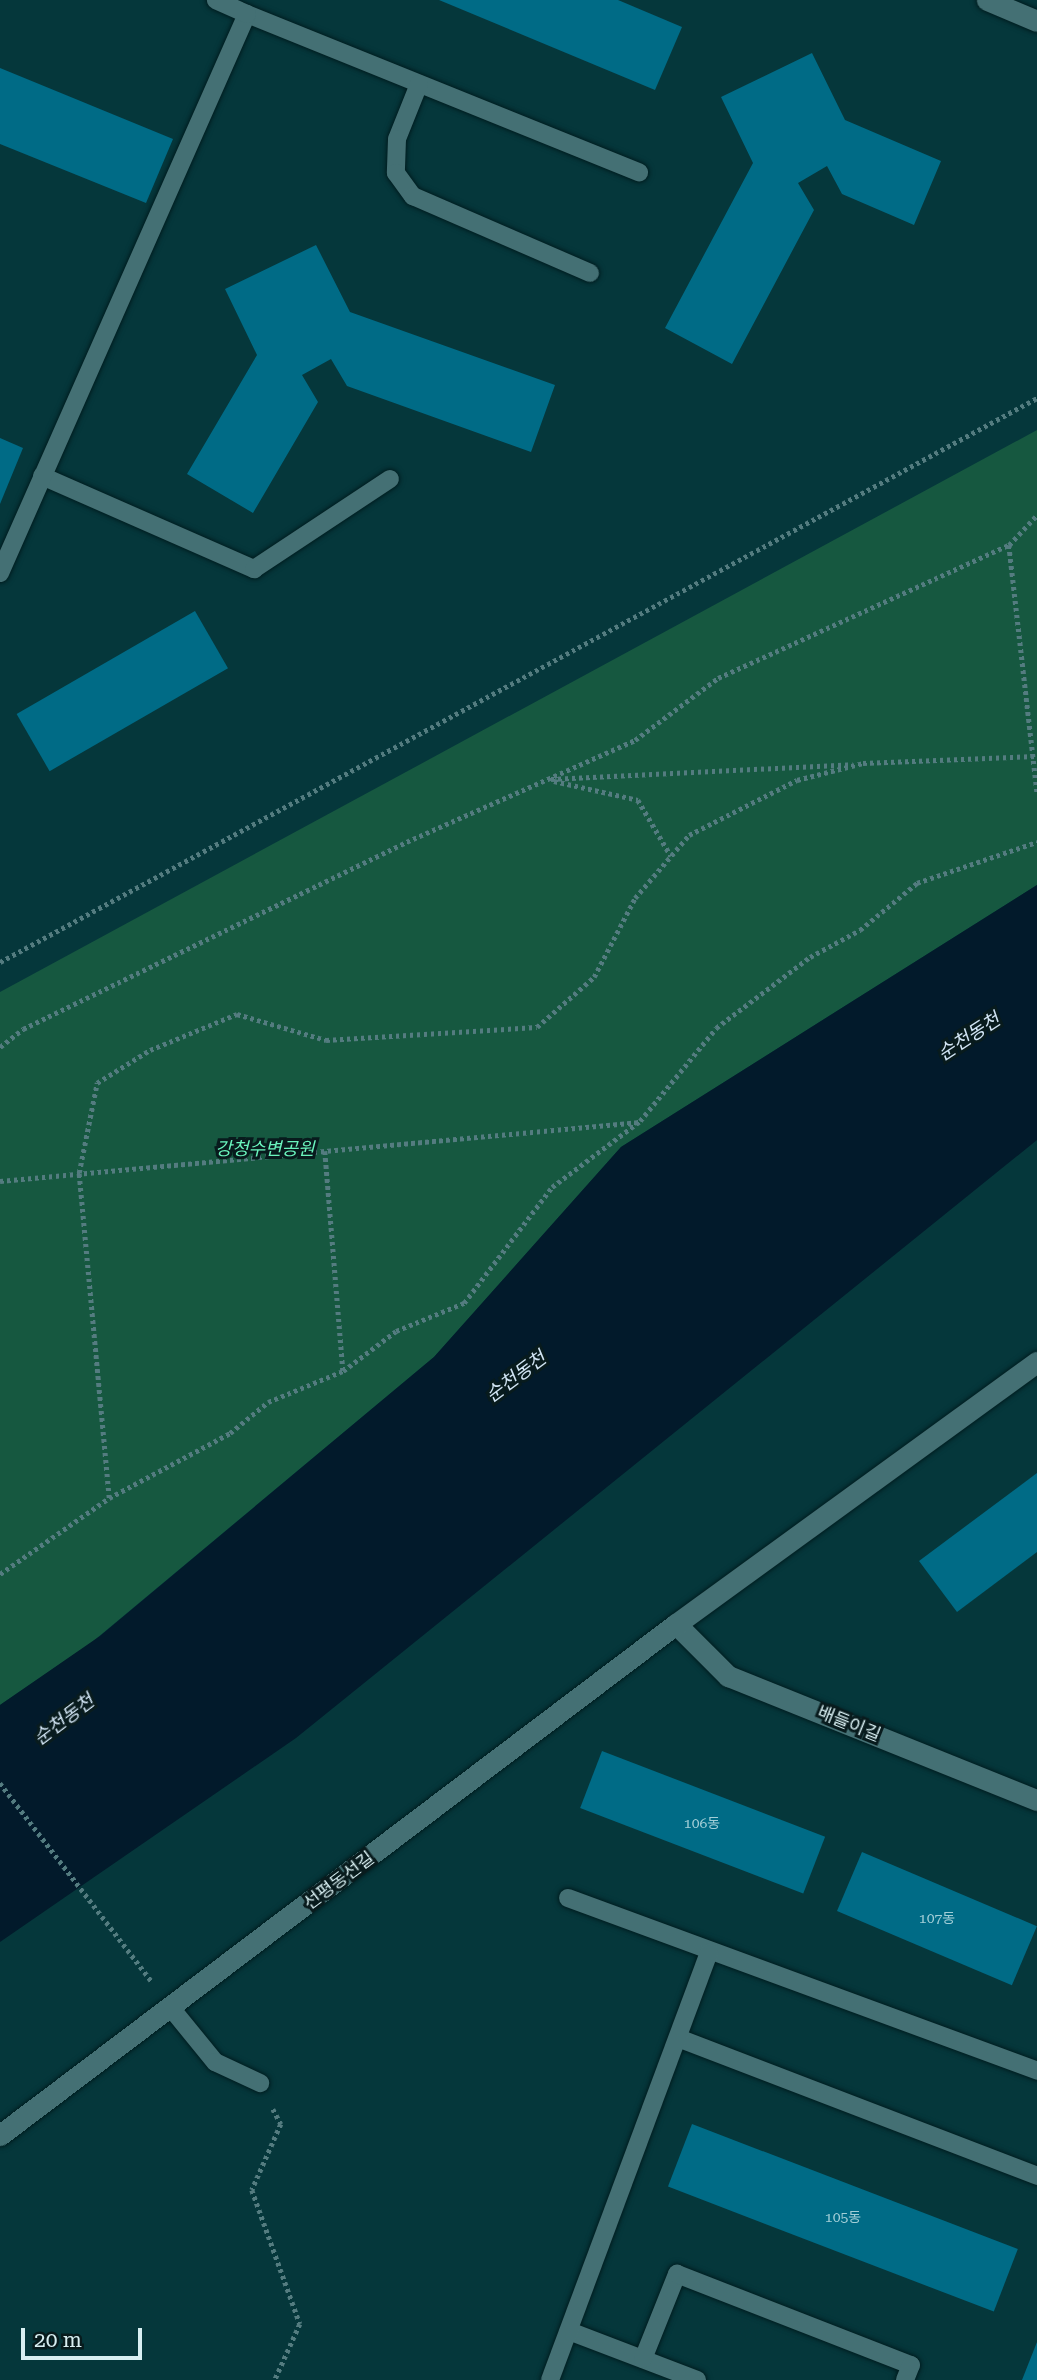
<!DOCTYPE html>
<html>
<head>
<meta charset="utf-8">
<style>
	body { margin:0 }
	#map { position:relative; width:1037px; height:2380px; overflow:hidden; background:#05373b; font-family:"Roboto Serif","Noto Sans KR",serif }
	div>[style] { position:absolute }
	.green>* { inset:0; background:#165840 }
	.water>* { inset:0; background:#021a2b }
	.building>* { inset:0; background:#006b86; transform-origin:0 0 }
	.path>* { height:4.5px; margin-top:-2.25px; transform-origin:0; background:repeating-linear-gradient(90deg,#547c80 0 3.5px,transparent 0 7px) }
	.roads { filter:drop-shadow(0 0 2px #001d20) drop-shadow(0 0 2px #001d20) }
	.service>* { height:18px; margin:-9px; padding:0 9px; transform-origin:9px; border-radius:9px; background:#447074 }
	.minor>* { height:21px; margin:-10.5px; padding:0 10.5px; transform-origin:10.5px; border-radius:10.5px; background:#447074 }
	span { translate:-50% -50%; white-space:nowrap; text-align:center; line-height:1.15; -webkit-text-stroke:6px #081b1d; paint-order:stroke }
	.number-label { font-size:14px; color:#a2ced7 }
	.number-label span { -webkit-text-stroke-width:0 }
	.park-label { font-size:18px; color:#6af4bd; font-style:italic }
	.street-label { font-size:18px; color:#d8eff2 }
	.water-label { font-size:19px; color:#d2e5f4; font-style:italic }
	.scale { position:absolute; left:21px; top:2328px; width:121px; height:32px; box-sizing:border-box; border:4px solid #d8eff2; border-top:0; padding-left:9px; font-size:21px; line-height:24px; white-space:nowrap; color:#d8eff2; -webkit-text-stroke:5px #081b1d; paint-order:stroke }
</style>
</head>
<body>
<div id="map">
	<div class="green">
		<div style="clip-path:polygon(1037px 430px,1037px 885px,621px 1147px,434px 1357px,91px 1643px,0 1705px,0 992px)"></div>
	</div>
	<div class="water">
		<div style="clip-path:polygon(1037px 885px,1037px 1140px,296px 1738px,0 1942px,0 1705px,100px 1636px,434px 1357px,621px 1147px)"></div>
	</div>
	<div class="building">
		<div style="clip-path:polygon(439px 0,618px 0,682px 27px,655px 90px)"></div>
		<div style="clip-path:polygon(812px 53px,845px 120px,941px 161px,914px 225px,842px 194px,827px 166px,798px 183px,814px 210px,732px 364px,665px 328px,753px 163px,721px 97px)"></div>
		<div style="clip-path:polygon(0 68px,173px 139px,146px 203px,0 144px)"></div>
		<div style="clip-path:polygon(316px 245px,350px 312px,555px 385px,531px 452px,347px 386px,331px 359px,302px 375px,318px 402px,253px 513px,187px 474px,257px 355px,225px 289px)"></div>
		<div style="clip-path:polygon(0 438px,23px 448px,0 504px)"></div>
		<div style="left:195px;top:611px;width:66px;height:206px;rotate:60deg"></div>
		<div style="clip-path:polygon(1037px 1473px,1037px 1552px,957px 1612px,919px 1561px)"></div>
		<div style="left:602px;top:1751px;width:239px;height:61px;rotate:21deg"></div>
		<div style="left:862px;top:1852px;width:190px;height:64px;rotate:23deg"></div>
		<div style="left:692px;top:2124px;width:349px;height:67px;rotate:21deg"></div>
		<div style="clip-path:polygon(1037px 2342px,1037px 2380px,1022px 2380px)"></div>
	</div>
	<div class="path">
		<div style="left:1009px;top:545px;width:249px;rotate:83.5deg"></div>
		<div style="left:551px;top:779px;width:302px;rotate:-2.8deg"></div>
		<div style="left:554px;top:781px;width:86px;rotate:12.7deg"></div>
		<div style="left:638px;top:800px;width:65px;rotate:59.5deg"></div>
		<div style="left:0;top:962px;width:1180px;rotate:-28.54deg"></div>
		<div style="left:0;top:1047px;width:29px;rotate:-38deg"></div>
		<div style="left:23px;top:1029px;width:434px;rotate:-26deg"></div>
		<div style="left:413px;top:839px;width:243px;rotate:-24deg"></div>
		<div style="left:635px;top:740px;width:104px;rotate:-36.8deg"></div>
		<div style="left:718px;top:678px;width:320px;rotate:-24.6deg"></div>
		<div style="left:1009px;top:545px;width:41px;rotate:-47deg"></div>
		<div style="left:325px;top:1151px;width:220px;rotate:85.3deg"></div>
		<div style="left:0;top:1181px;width:643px;rotate:-5.27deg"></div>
		<div style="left:109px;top:1498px;width:326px;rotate:-95.3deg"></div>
		<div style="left:79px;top:1173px;width:92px;rotate:-78.7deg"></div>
		<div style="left:97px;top:1083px;width:62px;rotate:-31.9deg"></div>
		<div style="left:150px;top:1050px;width:94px;rotate:-22.5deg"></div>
		<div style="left:237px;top:1014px;width:93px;rotate:16.3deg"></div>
		<div style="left:326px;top:1040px;width:211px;rotate:-3.5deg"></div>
		<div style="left:537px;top:1027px;width:76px;rotate:-41.3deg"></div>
		<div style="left:594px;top:977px;width:89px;rotate:-62.6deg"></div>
		<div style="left:635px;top:898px;width:83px;rotate:-49.4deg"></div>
		<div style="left:689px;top:835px;width:121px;rotate:-27deg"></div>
		<div style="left:797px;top:780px;width:68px;rotate:-14.4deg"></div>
		<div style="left:863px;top:763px;width:174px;rotate:-2.3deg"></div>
		<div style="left:0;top:1574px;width:133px;rotate:-34.9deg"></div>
		<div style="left:109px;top:1498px;width:137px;rotate:-28.2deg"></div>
		<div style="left:230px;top:1433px;width:49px;rotate:-39.2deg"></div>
		<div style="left:268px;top:1402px;width:81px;rotate:-22.5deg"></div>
		<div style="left:343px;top:1371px;width:66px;rotate:-37deg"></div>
		<div style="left:396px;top:1331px;width:74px;rotate:-22.4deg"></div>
		<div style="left:464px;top:1303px;width:146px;rotate:-52.8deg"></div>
		<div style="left:552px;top:1187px;width:110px;rotate:-36.9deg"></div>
		<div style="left:640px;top:1121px;width:120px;rotate:-50.7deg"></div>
		<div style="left:716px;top:1028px;width:118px;rotate:-37.1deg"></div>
		<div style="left:810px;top:957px;width:57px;rotate:-28.4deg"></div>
		<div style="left:860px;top:930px;width:74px;rotate:-39.5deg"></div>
		<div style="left:917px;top:883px;width:127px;rotate:-18.9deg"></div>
		<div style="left:0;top:1783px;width:250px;rotate:52.6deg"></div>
		<div style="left:273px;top:2109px;width:17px;rotate:62deg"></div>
		<div style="left:281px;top:2124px;width:72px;rotate:113.7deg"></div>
		<div style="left:252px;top:2190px;width:142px;rotate:70.3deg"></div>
		<div style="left:300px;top:2324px;width:61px;rotate:114.1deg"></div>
	</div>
	<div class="roads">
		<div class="service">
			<div style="left:247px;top:14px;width:423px;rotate:22deg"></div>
			<div style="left:419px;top:84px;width:59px;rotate:111.8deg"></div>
			<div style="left:397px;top:139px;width:34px;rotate:92deg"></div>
			<div style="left:396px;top:173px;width:29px;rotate:54deg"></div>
			<div style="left:413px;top:196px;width:193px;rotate:23.5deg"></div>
			<div style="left:42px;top:476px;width:232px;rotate:23.7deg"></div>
			<div style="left:254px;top:569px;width:163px;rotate:-33.5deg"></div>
			<div style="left:0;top:573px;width:611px;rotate:-66.16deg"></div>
			<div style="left:247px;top:14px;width:34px;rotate:-156deg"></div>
			<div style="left:568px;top:1898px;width:500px;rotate:20.2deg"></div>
			<div style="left:171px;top:2008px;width:70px;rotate:50.8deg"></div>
			<div style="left:215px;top:2062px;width:50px;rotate:25deg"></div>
			<div style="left:678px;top:2038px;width:385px;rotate:21deg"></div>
			<div style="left:569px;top:2331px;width:137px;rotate:20.9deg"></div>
			<div style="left:643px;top:2359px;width:92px;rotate:-68.2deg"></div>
			<div style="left:677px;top:2274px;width:251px;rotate:21.3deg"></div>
			<div style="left:911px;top:2365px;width:16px;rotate:112deg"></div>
			<div style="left:550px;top:2380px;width:456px;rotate:-69.6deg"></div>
		</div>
		<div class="minor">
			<div style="left:987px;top:0;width:54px;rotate:22.8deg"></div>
			<div style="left:676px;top:1624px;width:74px;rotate:45deg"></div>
			<div style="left:728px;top:1676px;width:333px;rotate:21.9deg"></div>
			<div style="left:0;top:2135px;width:847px;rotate:-37.09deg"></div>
			<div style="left:676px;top:1624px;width:446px;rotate:-36deg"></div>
		</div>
	</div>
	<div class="number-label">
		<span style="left:702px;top:1823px">106동</span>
		<span style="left:937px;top:1918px">107동</span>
		<span style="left:843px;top:2217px">105동</span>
	</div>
	<div class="park-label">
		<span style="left:265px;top:1149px">강청수변공원</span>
	</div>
	<div class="street-label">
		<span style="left:849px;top:1724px;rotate:22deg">배들이길</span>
		<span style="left:339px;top:1881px;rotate:-37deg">선평동선길</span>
	</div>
	<div class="water-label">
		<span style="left:969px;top:1037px;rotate:-33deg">순천동천</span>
		<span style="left:516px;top:1377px;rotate:-37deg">순천동천</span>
		<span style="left:64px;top:1720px;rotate:-37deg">순천동천</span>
	</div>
	<div class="scale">20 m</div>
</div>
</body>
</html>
